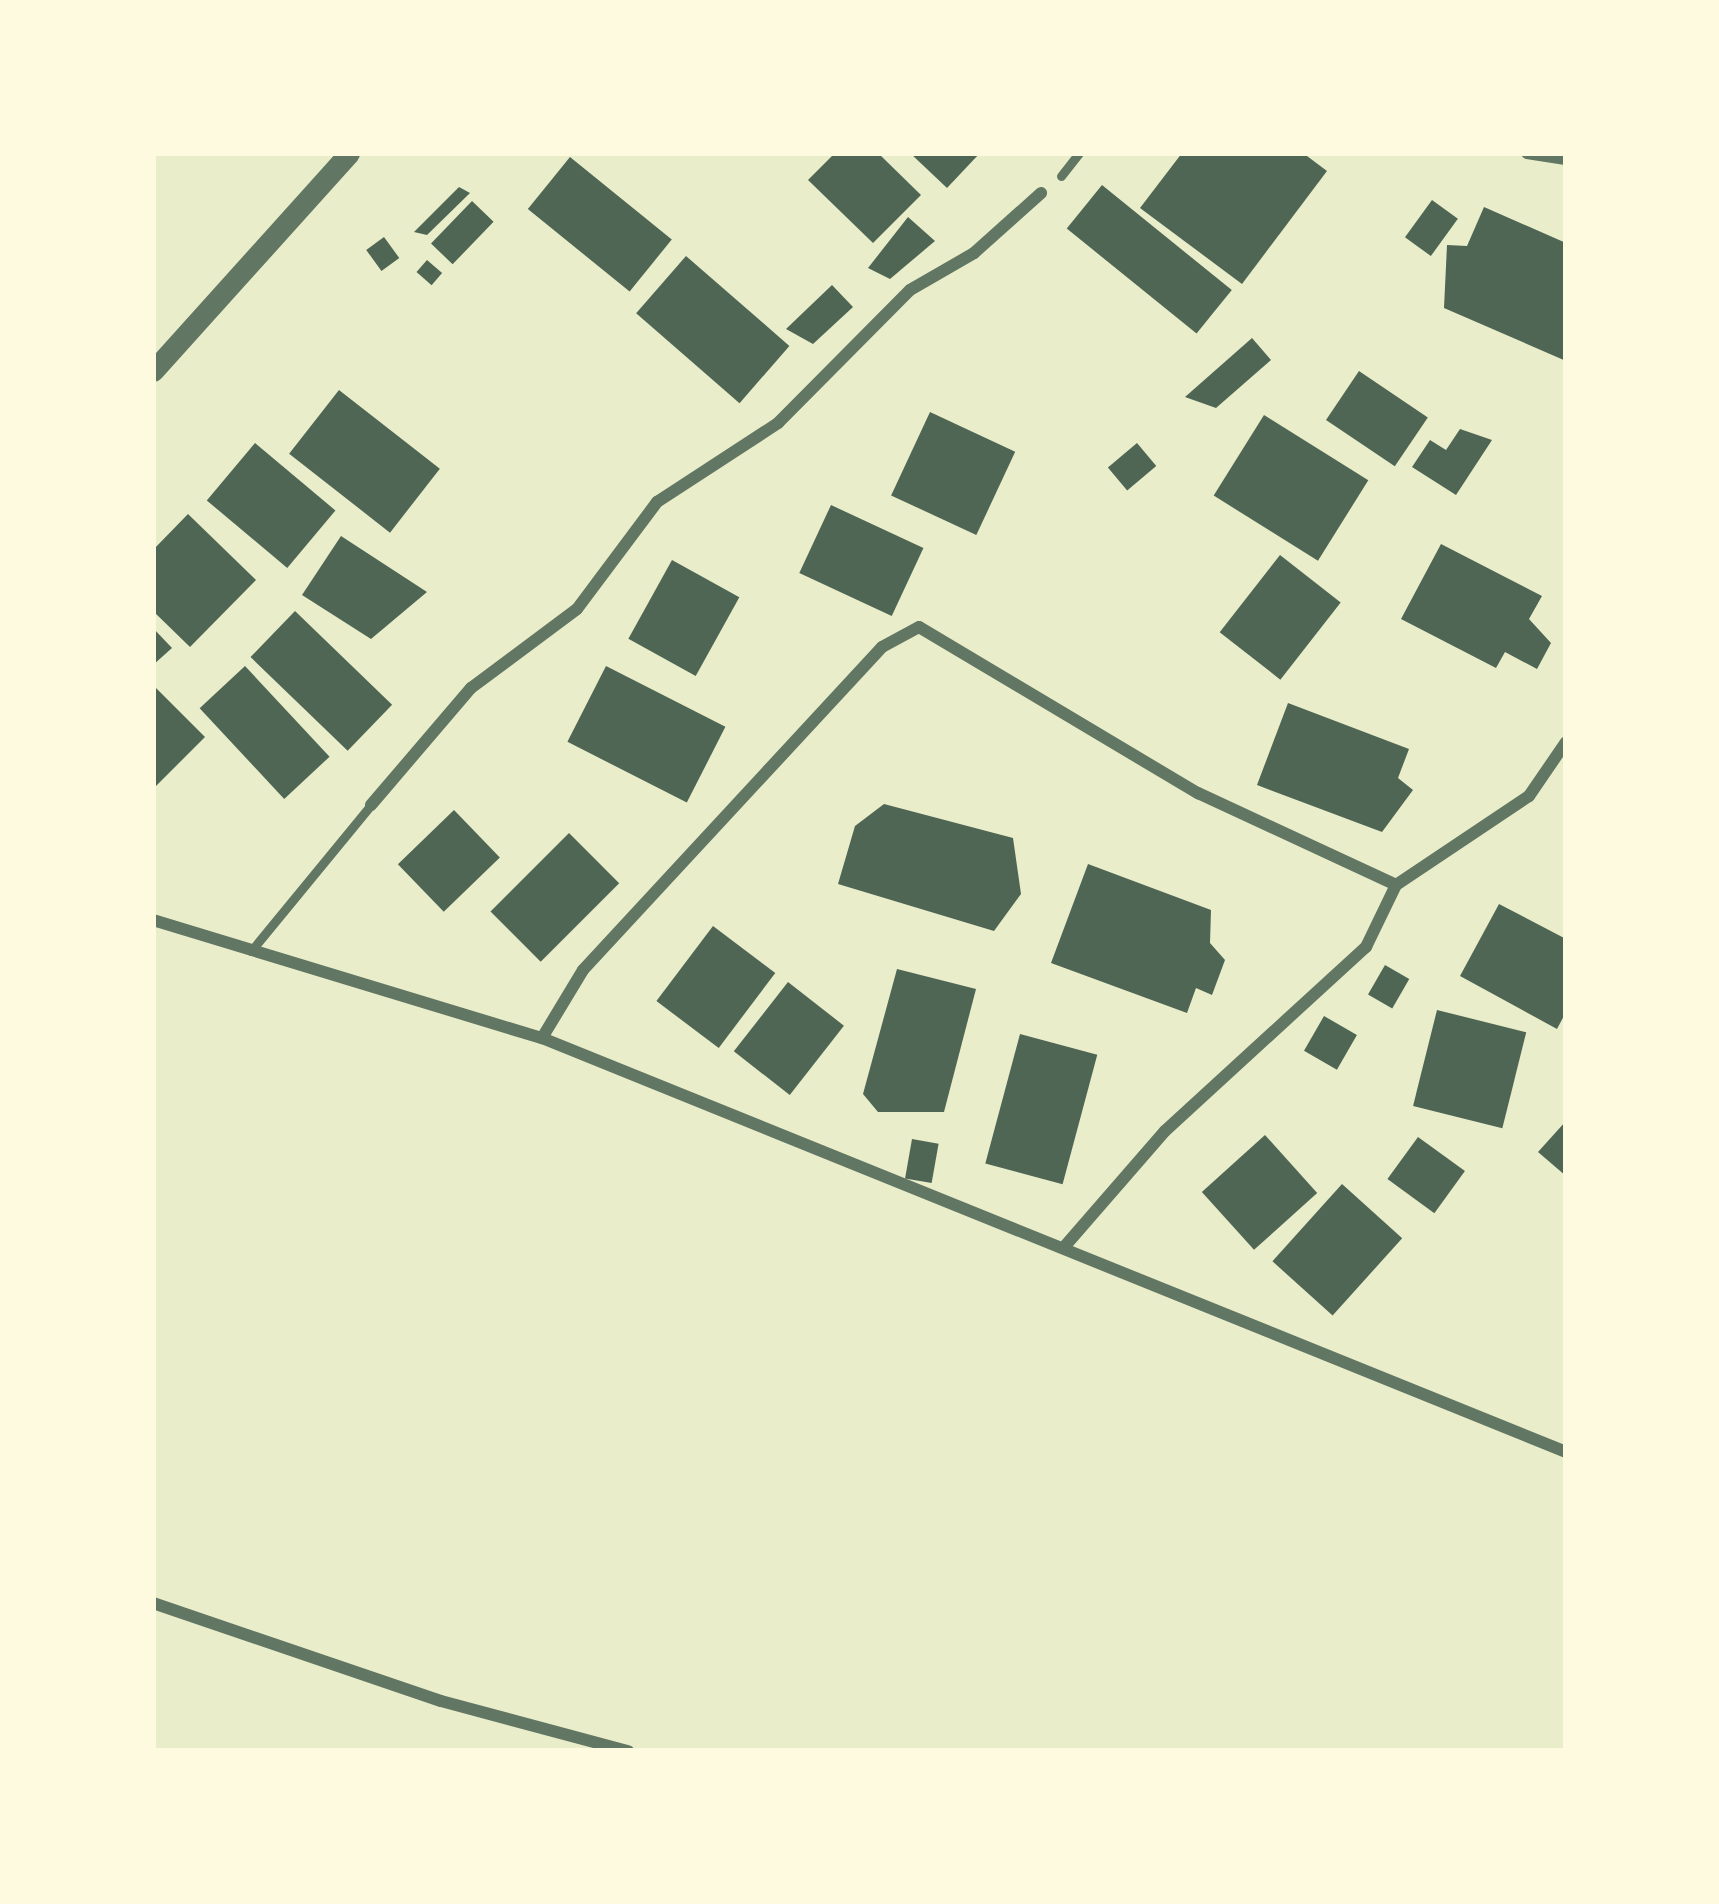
<!DOCTYPE html>
<html>
<head>
<meta charset="utf-8">
<style>
	body { margin:0 }
	#map { position:relative; width:1719px; height:1904px; overflow:hidden; background:#e9edc9; font-family:"Fira Sans",sans-serif }
	div>[style] { position:absolute }
	.building>* { inset:0; background:#4f6655; transform-origin:0 0 }
	.service>* { height:9px; margin:-4.5px; padding:0 4.5px; transform-origin:4.5px; border-radius:4.5px; background:#617663 }
	.minor>* { height:12px; margin:-6px; padding:0 6px; transform-origin:6px; border-radius:6px; background:#617663 }
	.tertiary>* { height:21px; margin:-10.5px; padding:0 10.5px; transform-origin:10.5px; border-radius:10.5px; background:#617663 }
	span { translate:-50% -50%; white-space:nowrap; text-align:center; line-height:1.15; -webkit-text-stroke:12px #fefae0; paint-order:stroke }
	.frame { position:absolute; inset:0; border:156px solid #fefae0; pointer-events:none }
</style>
</head>
<body>
<div id="map">
	<div class="building">
		<div style="clip-path:polygon(835px 153px,878px 153px,921px 195px,873px 243px,808px 180px)"></div>
		<div style="clip-path:polygon(910px 153px,980px 153px,947px 188px)"></div>
		<div style="clip-path:polygon(1182px 153px,1303px 153px,1327px 171px,1242px 284px,1140px 208px)"></div>
		<div style="left:570px;top:157px;width:131px;height:67px;rotate:39deg"></div>
		<div style="left:1102px;top:185px;width:167px;height:56px;rotate:39deg"></div>
		<div style="clip-path:polygon(459px 187px,470px 193px,427px 235px,414px 232px)"></div>
		<div style="left:1432px;top:200px;width:32px;height:46px;rotate:36deg"></div>
		<div style="left:472px;top:201px;width:30px;height:59px;rotate:44deg"></div>
		<div style="clip-path:polygon(1484px 207px,1566px 243px,1566px 361px,1444px 308px,1447px 245px,1467px 246px)"></div>
		<div style="clip-path:polygon(908px 217px,935px 241px,890px 279px,868px 268px)"></div>
		<div style="left:384px;top:237px;width:26px;height:22px;rotate:54deg"></div>
		<div style="left:686px;top:256px;width:137px;height:76px;rotate:41deg"></div>
		<div style="left:427px;top:260px;width:20px;height:16px;rotate:41deg"></div>
		<div style="clip-path:polygon(832px 285px,853px 307px,813px 344px,786px 329px)"></div>
		<div style="clip-path:polygon(1252px 338px,1271px 360px,1216px 408px,1185px 397px)"></div>
		<div style="left:1359px;top:371px;width:83px;height:59px;rotate:34deg"></div>
		<div style="left:339px;top:390px;width:128px;height:81px;rotate:38deg"></div>
		<div style="left:930px;top:412px;width:94px;height:92px;rotate:25deg"></div>
		<div style="left:1264px;top:415px;width:123px;height:95px;rotate:32deg"></div>
		<div style="clip-path:polygon(1460px 429px,1492px 440px,1456px 495px,1412px 467px,1430px 440px,1446px 450px)"></div>
		<div style="left:255px;top:443px;width:105px;height:75px;rotate:40deg"></div>
		<div style="left:1137px;top:443px;width:30px;height:38px;rotate:50deg"></div>
		<div style="left:831px;top:505px;width:102px;height:75px;rotate:25deg"></div>
		<div style="clip-path:polygon(188px 514px,256px 580px,190px 647px,153px 611px,153px 550px)"></div>
		<div style="clip-path:polygon(341px 536px,427px 592px,371px 639px,302px 595px)"></div>
		<div style="clip-path:polygon(1441px 544px,1542px 596px,1529px 619px,1551px 643px,1537px 669px,1505px 652px,1496px 668px,1401px 619px)"></div>
		<div style="left:1280px;top:555px;width:77px;height:98px;rotate:38deg"></div>
		<div style="left:672px;top:560px;width:77px;height:90px;rotate:29deg"></div>
		<div style="left:295px;top:611px;width:135px;height:64px;rotate:44deg"></div>
		<div style="clip-path:polygon(153px 628px,172px 648px,153px 665px)"></div>
		<div style="left:245px;top:666px;width:124px;height:62px;rotate:47deg"></div>
		<div style="left:606px;top:666px;width:134px;height:85px;rotate:27deg"></div>
		<div style="clip-path:polygon(153px 685px,205px 737px,153px 789px)"></div>
		<div style="clip-path:polygon(1288px 703px,1409px 749px,1398px 778px,1413px 790px,1382px 832px,1257px 785px)"></div>
		<div style="clip-path:polygon(884px 804px,1013px 838px,1021px 894px,994px 931px,838px 884px,855px 826px)"></div>
		<div style="left:454px;top:810px;width:66px;height:78px;rotate:46deg"></div>
		<div style="left:569px;top:833px;width:71px;height:111px;rotate:45deg"></div>
		<div style="clip-path:polygon(1088px 864px,1211px 910px,1210px 943px,1225px 960px,1212px 995px,1196px 988px,1187px 1013px,1051px 963px)"></div>
		<div style="clip-path:polygon(1499px 904px,1566px 939px,1566px 1012px,1557px 1029px,1460px 976px)"></div>
		<div style="left:713px;top:926px;width:78px;height:94px;rotate:37deg"></div>
		<div style="left:1385px;top:965px;width:28px;height:34px;rotate:30deg"></div>
		<div style="clip-path:polygon(897px 969px,976px 989px,944px 1112px,878px 1112px,863px 1094px)"></div>
		<div style="left:788px;top:982px;width:71px;height:88px;rotate:38deg"></div>
		<div style="left:1437px;top:1010px;width:92px;height:99px;rotate:14deg"></div>
		<div style="left:1324px;top:1016px;width:38px;height:40px;rotate:30deg"></div>
		<div style="left:1020px;top:1034px;width:80px;height:134px;rotate:15deg"></div>
		<div style="clip-path:polygon(1566px 1121px,1566px 1176px,1538px 1152px)"></div>
		<div style="left:1265px;top:1135px;width:78px;height:85px;rotate:48deg"></div>
		<div style="left:1418px;top:1137px;width:58px;height:52px;rotate:36deg"></div>
		<div style="left:912px;top:1139px;width:27px;height:40px;rotate:10deg"></div>
		<div style="left:1342px;top:1184px;width:81px;height:104px;rotate:42deg"></div>
	</div>
	<div class="service">
		<div style="left:1061px;top:176px;width:29px;rotate:-52deg"></div>
		<div style="left:251px;top:951px;width:189px;rotate:-50.6deg"></div>
	</div>
	<div class="minor">
		<div style="left:1527px;top:153px;width:39px;rotate:9deg"></div>
		<div style="left:371px;top:805px;width:154px;rotate:-49.5deg"></div>
		<div style="left:471px;top:688px;width:132px;rotate:-36.7deg"></div>
		<div style="left:577px;top:609px;width:134px;rotate:-53.2deg"></div>
		<div style="left:657px;top:502px;width:145px;rotate:-33.1deg"></div>
		<div style="left:778px;top:423px;width:187px;rotate:-45.2deg"></div>
		<div style="left:910px;top:290px;width:74px;rotate:-30deg"></div>
		<div style="left:974px;top:253px;width:90px;rotate:-41.8deg"></div>
		<div style="left:153px;top:920px;width:407px;rotate:16.9deg"></div>
		<div style="left:542px;top:1038px;width:1105px;rotate:22.01deg"></div>
		<div style="left:542px;top:1038px;width:79px;rotate:-58.9deg"></div>
		<div style="left:583px;top:970px;width:440px;rotate:-47.2deg"></div>
		<div style="left:882px;top:647px;width:42px;rotate:-28.4deg"></div>
		<div style="left:919px;top:627px;width:325px;rotate:30.8deg"></div>
		<div style="left:1198px;top:793px;width:218px;rotate:24.9deg"></div>
		<div style="left:1065px;top:1246px;width:152px;rotate:-49deg"></div>
		<div style="left:1165px;top:1131px;width:273px;rotate:-42.5deg"></div>
		<div style="left:1366px;top:947px;width:69px;rotate:-64.2deg"></div>
		<div style="left:1396px;top:885px;width:160px;rotate:-33.8deg"></div>
		<div style="left:1529px;top:796px;width:65px;rotate:-55.6deg"></div>
		<div style="left:153px;top:1603px;width:304px;rotate:18.8deg"></div>
		<div style="left:441px;top:1701px;width:194px;rotate:15deg"></div>
	</div>
	<div class="tertiary">
		<div style="left:153px;top:371px;width:293px;rotate:-48deg"></div>
	</div>
	<div class="frame"></div>
</div>
</body>
</html>
